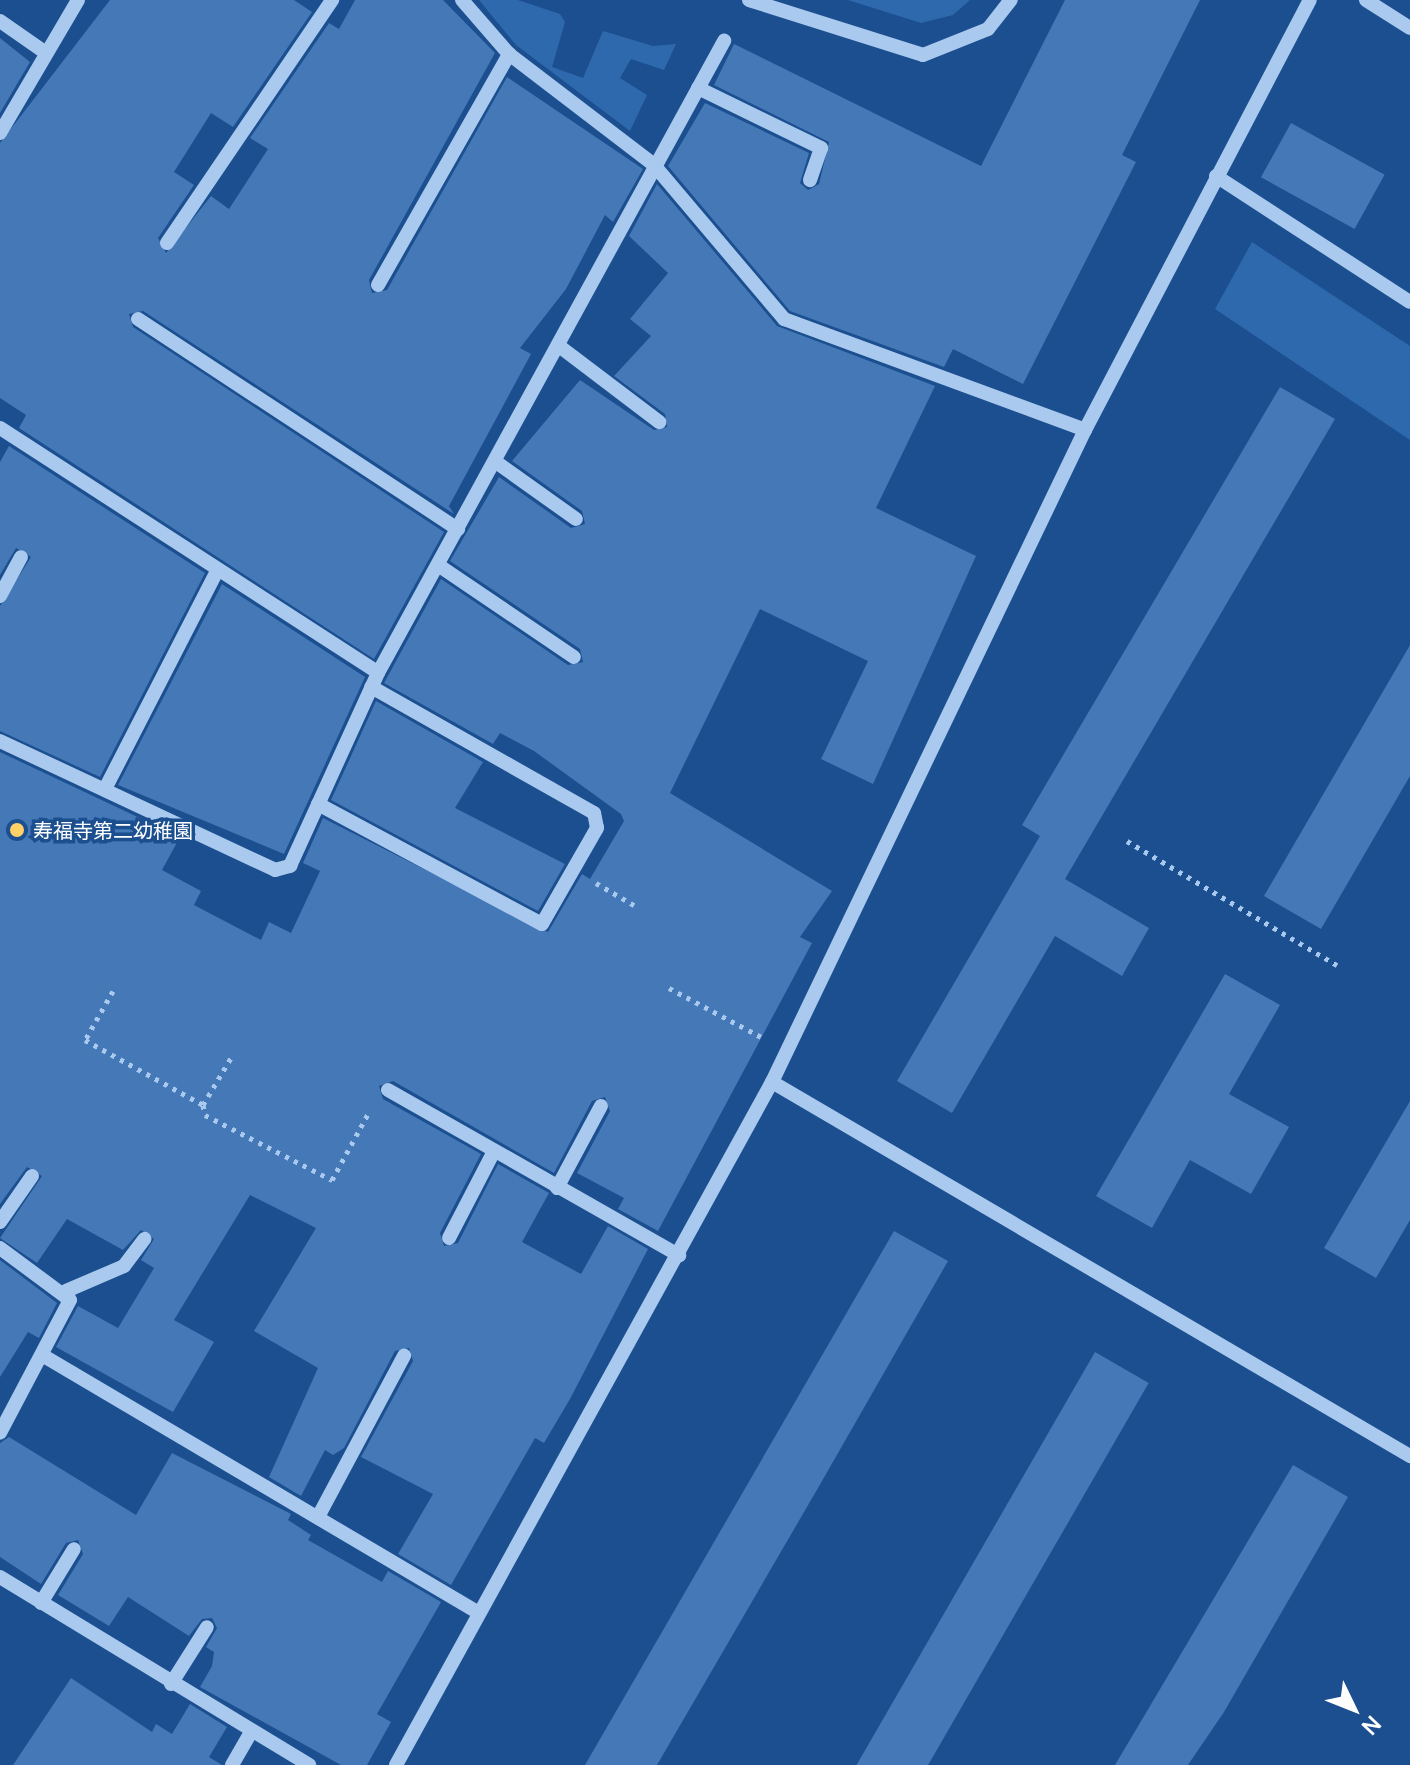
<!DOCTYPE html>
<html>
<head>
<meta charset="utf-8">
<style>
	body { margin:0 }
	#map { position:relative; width:1410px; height:1765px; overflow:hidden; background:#1b4f8f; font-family:Manrope,"Noto Sans JP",sans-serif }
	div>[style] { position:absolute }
	.green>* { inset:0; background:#2e69ad }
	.building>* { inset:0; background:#4478b7; transform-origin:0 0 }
	.path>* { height:5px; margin-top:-2.5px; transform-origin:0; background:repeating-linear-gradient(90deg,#a9c9ee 0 4px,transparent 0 10px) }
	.minor>* { height:14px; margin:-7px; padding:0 7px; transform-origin:7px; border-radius:7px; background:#a9c9ee }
	.dots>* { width:22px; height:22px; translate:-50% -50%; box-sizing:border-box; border:4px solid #1b4f8f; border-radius:50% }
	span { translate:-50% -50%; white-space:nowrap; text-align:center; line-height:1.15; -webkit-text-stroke:7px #1b4f8f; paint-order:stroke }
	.poi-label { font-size:20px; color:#fff }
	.left { translate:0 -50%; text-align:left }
	.north { position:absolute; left:1314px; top:1669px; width:80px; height:80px; -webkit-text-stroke:6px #1b4f8f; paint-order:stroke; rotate:133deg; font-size:22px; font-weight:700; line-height:32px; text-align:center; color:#fff }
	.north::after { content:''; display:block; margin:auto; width:28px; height:36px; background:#fff; clip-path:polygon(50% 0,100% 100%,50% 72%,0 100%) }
</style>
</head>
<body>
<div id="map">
	<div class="green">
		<div style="clip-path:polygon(479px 0,518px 0,560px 14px,565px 22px,552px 67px,583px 78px,603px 31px,653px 46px,676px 44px,664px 70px,631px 59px,620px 78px,647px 95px,630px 131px,516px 45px)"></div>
		<div style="clip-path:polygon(848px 0,970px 0,953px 15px,921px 23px)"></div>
		<div style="clip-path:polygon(1252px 242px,1410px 346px,1410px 440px,1215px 309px)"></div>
	</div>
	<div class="building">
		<div style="clip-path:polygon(110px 0,294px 0,312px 12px,233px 127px,211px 113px,174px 172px,194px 185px,158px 238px,166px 253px,211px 196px,229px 209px,268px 149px,250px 138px,329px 23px,339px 29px,355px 0,443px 0,495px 53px,369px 280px,372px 293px,387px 290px,507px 77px,643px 169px,613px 222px,605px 215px,566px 289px,520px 348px,531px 354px,449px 506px,454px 514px,143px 311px,129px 314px,133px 327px,444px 532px,374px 659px,19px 428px,26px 415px,0 398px,0 143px)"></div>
		<div style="clip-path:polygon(1065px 0,1200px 0,1122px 155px,1136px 162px,1023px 384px,953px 349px,944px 367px,790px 311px,668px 166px,705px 103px,809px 153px,800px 183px,808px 190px,819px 184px,829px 142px,714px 85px,734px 44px,981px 166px)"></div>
		<div style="clip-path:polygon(0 38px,30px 62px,0 113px)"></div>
		<div style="left:1291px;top:123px;width:107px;height:62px;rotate:29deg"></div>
		<div style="clip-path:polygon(657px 184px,777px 326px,935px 386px,876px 508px,976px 556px,873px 784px,821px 759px,868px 661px,760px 609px,670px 793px,832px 891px,800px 937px,812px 943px,658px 1231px,618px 1209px,624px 1198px,577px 1173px,610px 1111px,605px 1097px,592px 1101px,554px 1173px,393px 1081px,379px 1086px,383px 1099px,481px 1154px,440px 1233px,444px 1246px,458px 1243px,498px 1164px,549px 1193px,522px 1242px,581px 1274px,608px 1226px,648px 1249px,570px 1399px,544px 1443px,535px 1438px,451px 1585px,398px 1554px,433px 1494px,361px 1457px,413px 1361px,409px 1348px,395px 1351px,344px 1448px,333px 1455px,325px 1450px,301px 1496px,269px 1477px,318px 1368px,254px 1331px,316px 1228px,250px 1195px,174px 1320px,214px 1342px,173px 1412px,56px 1347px,78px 1306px,118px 1328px,154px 1268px,141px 1260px,154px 1239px,141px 1230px,123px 1250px,67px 1219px,37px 1263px,0 1238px,42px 1176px,27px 1167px,0 1204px,0 752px,180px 837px,162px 870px,201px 891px,194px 905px,261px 940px,269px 922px,291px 933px,320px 871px,303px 863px,323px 818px,548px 932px,582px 874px,590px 879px,624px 821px,621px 814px,534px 751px,500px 733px,493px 744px,384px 683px,441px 579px,568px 665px,583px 662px,580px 649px,450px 561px,499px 477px,571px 528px,585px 524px,582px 511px,512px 461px,580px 380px,654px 430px,667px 427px,665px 414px,614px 376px,651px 336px,630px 319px,668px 273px,629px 236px)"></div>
		<div style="clip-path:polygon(1280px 387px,1335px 419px,1065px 879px,1149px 928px,1122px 976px,1055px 936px,952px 1113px,897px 1081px,1040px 836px,1022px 825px)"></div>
		<div style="clip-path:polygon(9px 446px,205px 573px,100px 777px,0 731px,0 606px,31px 557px,16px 548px,0 575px,0 462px)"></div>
		<div style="clip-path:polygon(222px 584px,365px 677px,284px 854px,118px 785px)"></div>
		<div style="clip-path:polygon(1410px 645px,1410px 776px,1321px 929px,1264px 896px)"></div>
		<div style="clip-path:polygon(376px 701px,483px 762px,455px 808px,565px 864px,538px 911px,331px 800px)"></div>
		<div style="clip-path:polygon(1225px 974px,1280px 1005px,1229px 1094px,1289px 1127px,1251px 1194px,1190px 1160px,1152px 1228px,1096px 1196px)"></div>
		<div style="clip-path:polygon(1410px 1101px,1410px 1220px,1376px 1278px,1324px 1248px)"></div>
		<div style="clip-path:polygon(894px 1231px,948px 1261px,818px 1488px,657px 1765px,585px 1765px)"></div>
		<div style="clip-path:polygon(0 1260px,57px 1303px,39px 1338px,28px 1332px,0 1377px)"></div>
		<div style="left:1095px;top:1352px;width:62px;height:478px;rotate:30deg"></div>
		<div style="clip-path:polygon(9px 1437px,136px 1515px,172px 1453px,291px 1514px,288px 1520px,311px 1535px,308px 1540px,382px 1582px,388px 1571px,441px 1602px,377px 1714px,391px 1722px,367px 1765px,341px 1765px,200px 1687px,212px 1666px,214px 1652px,206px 1647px,217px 1628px,212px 1618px,202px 1619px,189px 1636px,128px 1597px,109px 1626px,58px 1595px,83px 1554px,78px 1540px,66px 1543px,41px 1584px,0 1557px,0 1443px)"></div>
		<div style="clip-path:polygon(1293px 1465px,1348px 1497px,1224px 1712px,1188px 1765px,1115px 1765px)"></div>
		<div style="clip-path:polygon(71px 1678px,152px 1732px,156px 1724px,172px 1734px,190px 1704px,227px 1727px,209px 1757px,222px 1765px,13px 1765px)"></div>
	</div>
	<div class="path">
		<div style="left:1127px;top:841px;width:244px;rotate:30.6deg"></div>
		<div style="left:596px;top:883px;width:44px;rotate:30.1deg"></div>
		<div style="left:669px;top:988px;width:104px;rotate:28deg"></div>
		<div style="left:113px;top:991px;width:56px;rotate:119.7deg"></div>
		<div style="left:85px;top:1040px;width:135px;rotate:28.8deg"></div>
		<div style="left:203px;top:1105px;width:10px;rotate:79deg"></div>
		<div style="left:205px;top:1115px;width:143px;rotate:27.1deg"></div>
		<div style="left:332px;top:1180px;width:77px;rotate:-61.4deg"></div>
		<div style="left:203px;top:1105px;width:57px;rotate:-59.4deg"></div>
	</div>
	<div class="minor">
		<div style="left:462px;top:0;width:72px;rotate:49deg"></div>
		<div style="left:509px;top:54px;width:183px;rotate:37.4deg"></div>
		<div style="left:654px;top:165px;width:202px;rotate:49.8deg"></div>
		<div style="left:784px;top:319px;width:321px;rotate:20.2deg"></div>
		<div style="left:749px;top:0;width:182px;rotate:17.5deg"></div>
		<div style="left:923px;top:55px;width:70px;rotate:-21.8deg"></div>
		<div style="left:988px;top:29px;width:37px;rotate:-52deg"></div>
		<div style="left:1366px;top:0;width:52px;rotate:32.5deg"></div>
		<div style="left:0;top:21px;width:56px;rotate:34.8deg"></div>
		<div style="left:698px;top:88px;width:137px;rotate:26deg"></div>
		<div style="left:821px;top:148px;width:34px;rotate:109deg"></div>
		<div style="left:0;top:133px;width:154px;rotate:-59.6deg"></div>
		<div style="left:1216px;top:176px;width:231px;rotate:33deg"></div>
		<div style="left:167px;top:243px;width:294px;rotate:-55.8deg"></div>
		<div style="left:378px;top:285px;width:266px;rotate:-60.4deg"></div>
		<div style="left:138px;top:319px;width:383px;rotate:33.3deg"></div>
		<div style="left:559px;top:346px;width:126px;rotate:37.2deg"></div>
		<div style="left:0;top:428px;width:450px;rotate:32.9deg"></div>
		<div style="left:496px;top:462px;width:98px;rotate:35.5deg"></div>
		<div style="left:438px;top:565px;width:164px;rotate:34.1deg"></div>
		<div style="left:0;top:596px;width:44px;rotate:-61.7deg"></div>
		<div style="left:0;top:741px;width:304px;rotate:25.1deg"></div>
		<div style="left:275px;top:870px;width:16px;rotate:-15deg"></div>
		<div style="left:290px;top:866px;width:212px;rotate:-65.5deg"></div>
		<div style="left:378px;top:673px;width:721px;rotate:-61.3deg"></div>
		<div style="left:106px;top:787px;width:243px;rotate:-62.8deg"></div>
		<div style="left:318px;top:804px;width:254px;rotate:28.2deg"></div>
		<div style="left:542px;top:924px;width:111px;rotate:-60.2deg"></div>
		<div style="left:597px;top:828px;width:15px;rotate:-101deg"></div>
		<div style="left:594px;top:813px;width:256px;rotate:-150.5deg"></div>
		<div style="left:772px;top:1082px;width:740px;rotate:30.38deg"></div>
		<div style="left:388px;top:1090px;width:335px;rotate:29.6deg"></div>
		<div style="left:557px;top:1188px;width:93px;rotate:-61.8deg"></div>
		<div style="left:0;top:1222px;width:56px;rotate:-55.2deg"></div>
		<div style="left:449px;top:1238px;width:96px;rotate:-62.6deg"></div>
		<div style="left:0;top:1248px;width:87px;rotate:36.6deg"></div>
		<div style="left:70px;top:1300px;width:150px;rotate:117.8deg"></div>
		<div style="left:66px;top:1291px;width:63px;rotate:-23.3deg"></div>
		<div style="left:124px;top:1266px;width:34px;rotate:-53deg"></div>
		<div style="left:42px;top:1355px;width:507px;rotate:30.56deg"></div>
		<div style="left:318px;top:1517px;width:183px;rotate:-61.9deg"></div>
		<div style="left:0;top:1577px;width:362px;rotate:31.3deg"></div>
		<div style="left:41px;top:1603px;width:63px;rotate:-58.6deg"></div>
		<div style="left:171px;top:1684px;width:67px;rotate:-57.7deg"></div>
		<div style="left:232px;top:1765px;width:38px;rotate:-60deg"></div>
		<div style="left:396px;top:1765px;width:780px;rotate:-61.17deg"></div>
		<div style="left:772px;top:1082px;width:723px;rotate:-64.36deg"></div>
		<div style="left:1085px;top:430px;width:485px;rotate:-62.4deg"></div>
	</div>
	<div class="dots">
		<div style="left:17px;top:830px;background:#ffd166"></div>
	</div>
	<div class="poi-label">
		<span class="left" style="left:33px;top:830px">寿福寺第二幼稚園</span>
	</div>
	<div class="north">N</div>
</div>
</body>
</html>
